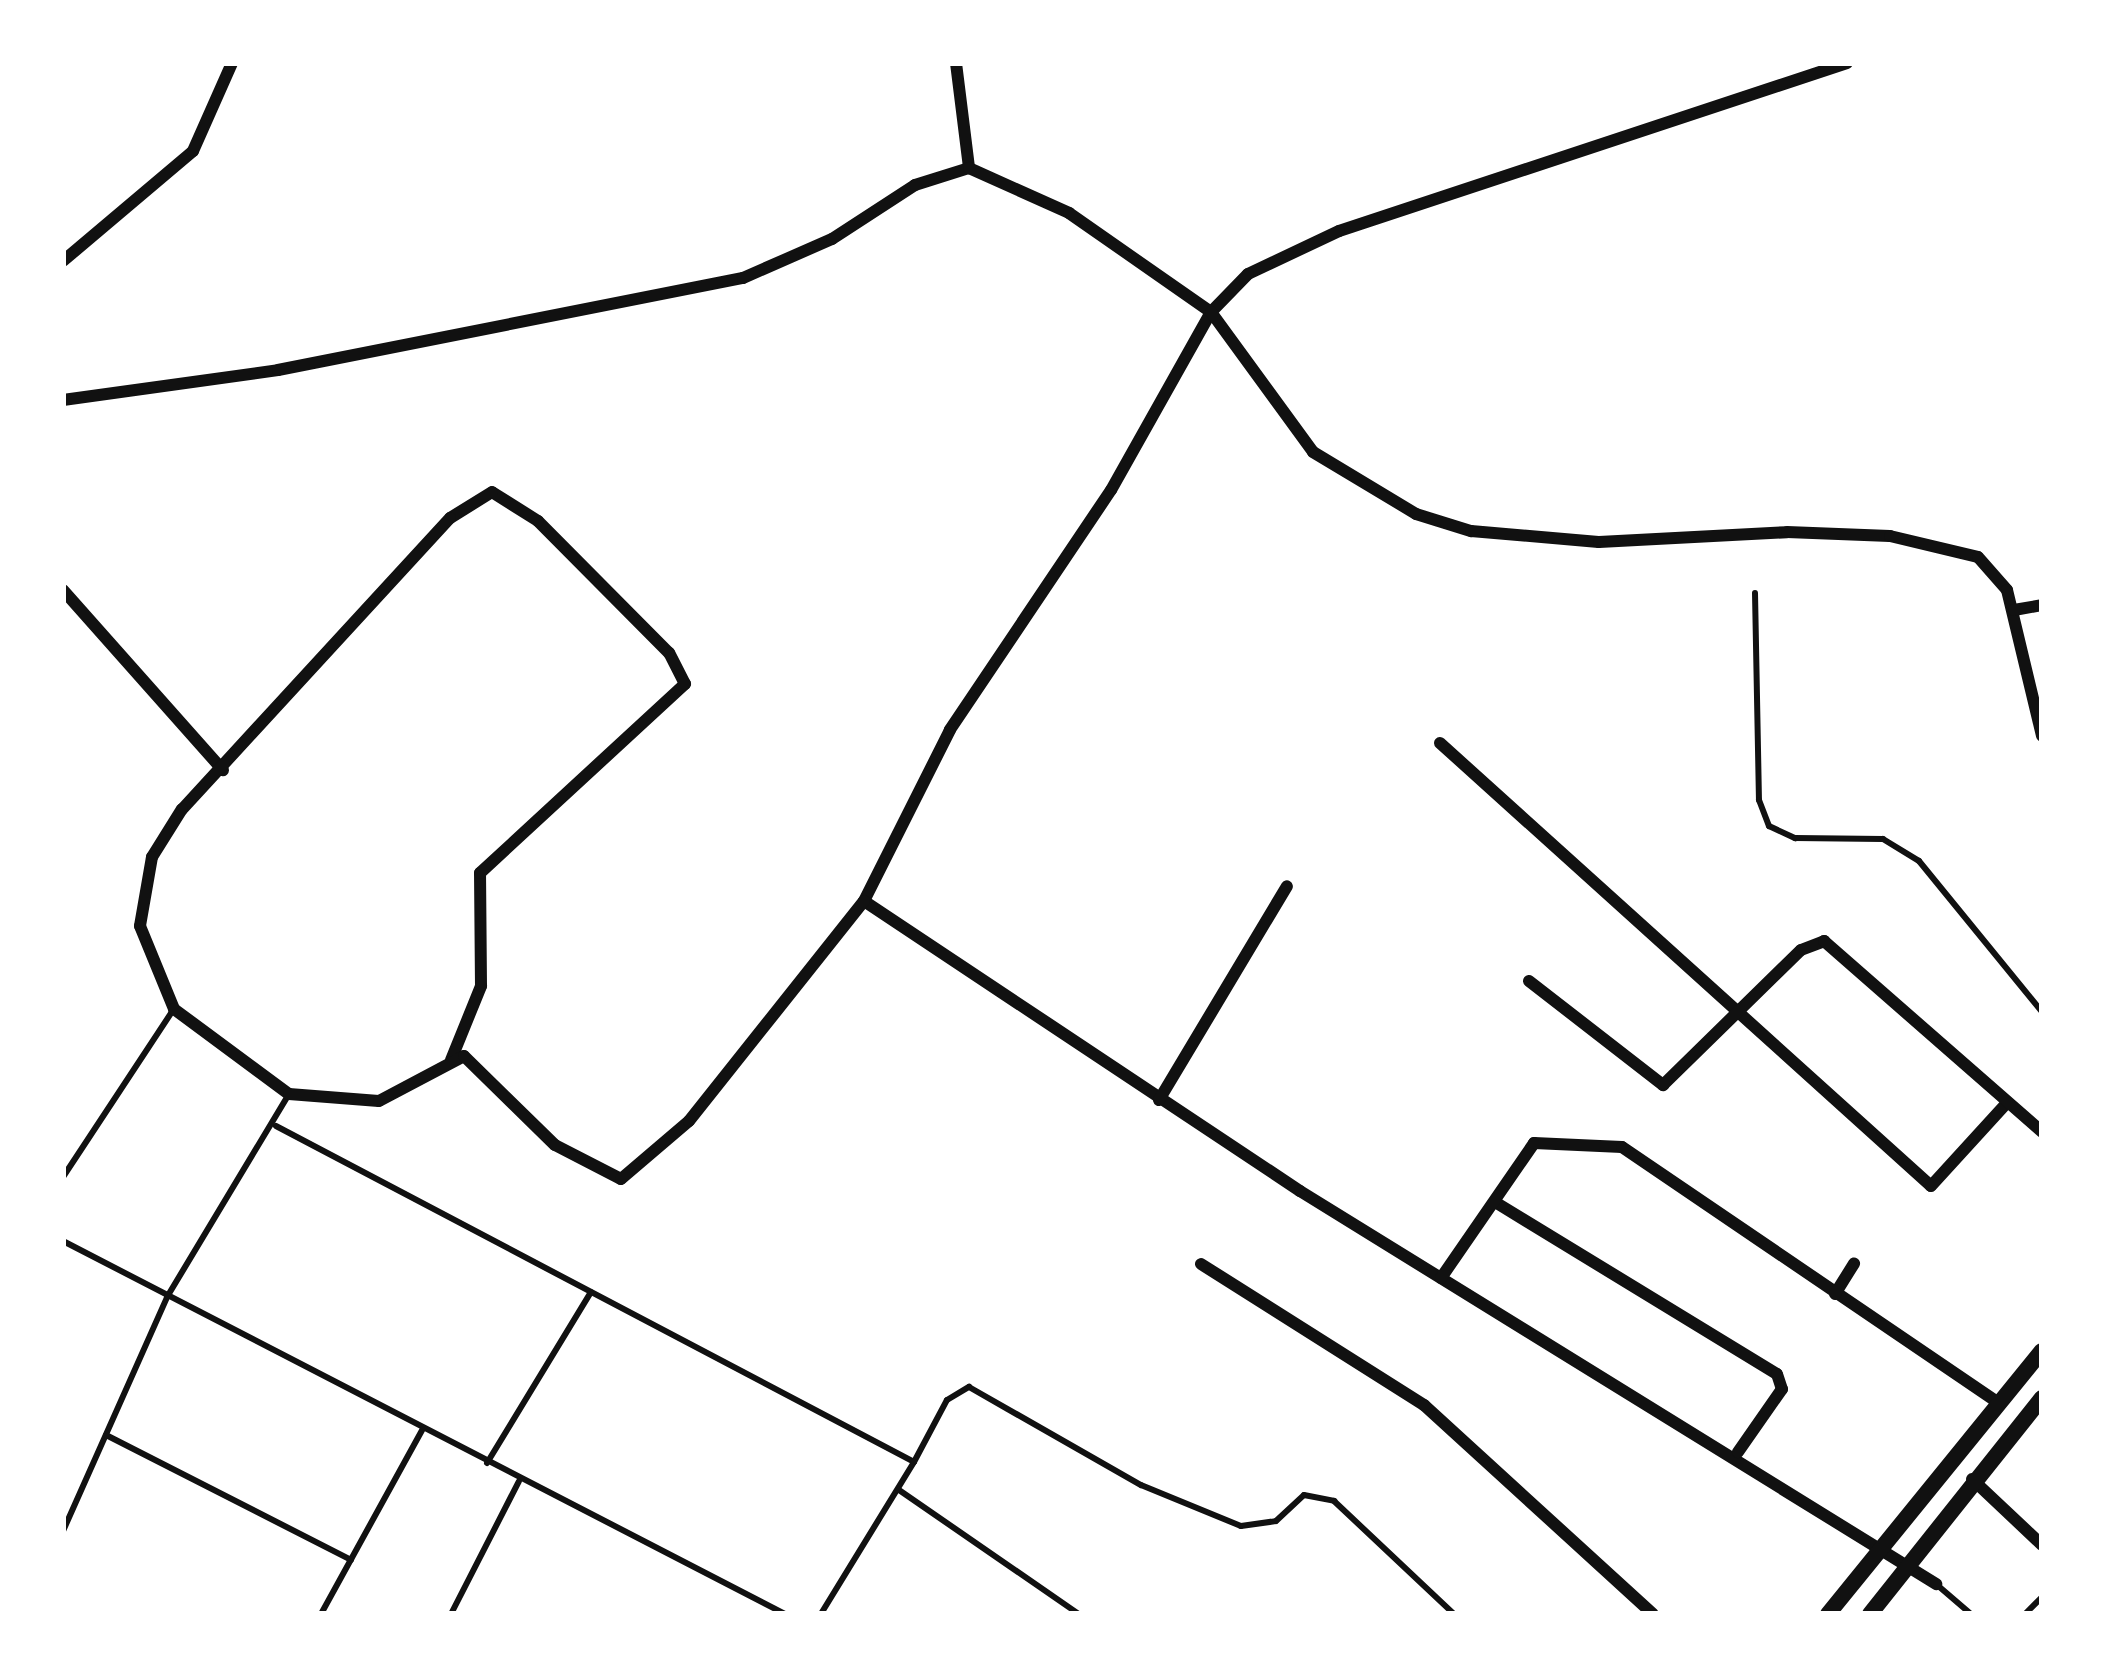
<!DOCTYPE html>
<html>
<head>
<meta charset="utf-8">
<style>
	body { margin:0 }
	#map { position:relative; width:2105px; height:1677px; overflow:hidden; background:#fff; font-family:"Noto Sans",sans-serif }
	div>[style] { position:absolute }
	.service>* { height:6px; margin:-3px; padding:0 3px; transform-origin:3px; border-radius:3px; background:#111 }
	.minor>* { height:12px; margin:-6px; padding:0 6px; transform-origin:6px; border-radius:6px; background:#111 }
	.secondary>* { height:16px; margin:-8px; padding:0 8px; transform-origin:8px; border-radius:8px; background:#111 }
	span { translate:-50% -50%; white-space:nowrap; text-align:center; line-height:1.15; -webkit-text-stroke:10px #fff; paint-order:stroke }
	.frame { position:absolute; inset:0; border:66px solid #fff; pointer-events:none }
</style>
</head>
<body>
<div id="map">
	<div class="service">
		<div style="left:1755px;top:593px;width:207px;rotate:88.9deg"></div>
		<div style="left:1759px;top:800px;width:28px;rotate:69deg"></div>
		<div style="left:1769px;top:826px;width:29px;rotate:25deg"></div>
		<div style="left:1795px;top:838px;width:88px;rotate:0.7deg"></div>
		<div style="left:1883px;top:839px;width:42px;rotate:31.4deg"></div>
		<div style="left:1919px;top:861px;width:195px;rotate:50.8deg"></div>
		<div style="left:276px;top:1126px;width:721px;rotate:27.77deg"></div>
		<div style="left:914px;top:1462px;width:178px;rotate:121.5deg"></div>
		<div style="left:63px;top:1177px;width:198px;rotate:-56.6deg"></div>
		<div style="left:63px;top:1241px;width:813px;rotate:27.32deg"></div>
		<div style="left:106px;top:1435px;width:275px;rotate:27deg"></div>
		<div style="left:914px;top:1462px;width:70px;rotate:-62deg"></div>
		<div style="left:947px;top:1400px;width:26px;rotate:-31deg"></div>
		<div style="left:969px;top:1387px;width:198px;rotate:29.7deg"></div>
		<div style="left:1141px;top:1485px;width:108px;rotate:22.3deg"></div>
		<div style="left:1241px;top:1526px;width:35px;rotate:-8deg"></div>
		<div style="left:1276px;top:1521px;width:38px;rotate:-43deg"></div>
		<div style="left:1304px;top:1495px;width:31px;rotate:11deg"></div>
		<div style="left:1334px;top:1501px;width:165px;rotate:43.3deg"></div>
		<div style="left:487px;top:1463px;width:200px;rotate:-58.7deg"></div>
		<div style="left:899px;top:1490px;width:219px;rotate:34.6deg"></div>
		<div style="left:63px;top:1531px;width:256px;rotate:-66deg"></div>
		<div style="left:167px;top:1297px;width:237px;rotate:-59deg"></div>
		<div style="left:1936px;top:1584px;width:46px;rotate:40.6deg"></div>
		<div style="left:321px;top:1614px;width:210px;rotate:-61.2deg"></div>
		<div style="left:451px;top:1614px;width:149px;rotate:-62.9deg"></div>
		<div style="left:2025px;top:1614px;width:24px;rotate:-45deg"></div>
	</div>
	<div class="minor">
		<div style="left:956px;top:63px;width:106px;rotate:82.9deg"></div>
		<div style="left:1847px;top:63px;width:535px;rotate:161.7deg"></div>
		<div style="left:1339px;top:231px;width:101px;rotate:154.7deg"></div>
		<div style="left:1248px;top:274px;width:53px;rotate:134.2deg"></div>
		<div style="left:1211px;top:312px;width:204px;rotate:119.3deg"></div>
		<div style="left:1111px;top:490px;width:289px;rotate:123.9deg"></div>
		<div style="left:950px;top:730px;width:191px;rotate:116.7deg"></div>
		<div style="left:864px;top:901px;width:524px;rotate:33.63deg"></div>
		<div style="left:1300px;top:1191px;width:748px;rotate:31.71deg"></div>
		<div style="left:63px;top:261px;width:170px;rotate:-40.2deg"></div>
		<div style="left:193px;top:151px;width:96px;rotate:-66.1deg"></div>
		<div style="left:63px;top:400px;width:217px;rotate:-7.9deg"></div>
		<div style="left:278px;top:370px;width:474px;rotate:-11.2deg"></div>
		<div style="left:743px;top:278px;width:97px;rotate:-23.7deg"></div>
		<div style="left:832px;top:239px;width:99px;rotate:-33deg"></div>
		<div style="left:915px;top:185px;width:57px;rotate:-17.5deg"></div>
		<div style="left:969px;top:168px;width:110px;rotate:24.2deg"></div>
		<div style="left:1069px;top:213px;width:173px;rotate:34.9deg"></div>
		<div style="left:1211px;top:312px;width:173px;rotate:53.9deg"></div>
		<div style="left:1313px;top:452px;width:120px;rotate:31deg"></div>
		<div style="left:1416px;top:514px;width:58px;rotate:17.2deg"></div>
		<div style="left:1471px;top:531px;width:128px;rotate:4.9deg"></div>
		<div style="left:1599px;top:542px;width:188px;rotate:-3deg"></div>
		<div style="left:1787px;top:532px;width:103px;rotate:2.2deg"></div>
		<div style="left:1890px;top:536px;width:90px;rotate:13.4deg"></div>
		<div style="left:1978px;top:557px;width:44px;rotate:48.7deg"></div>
		<div style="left:2007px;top:590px;width:150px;rotate:76.5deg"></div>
		<div style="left:63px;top:590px;width:241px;rotate:48.4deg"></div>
		<div style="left:2014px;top:610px;width:28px;rotate:-10deg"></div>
		<div style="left:1440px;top:743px;width:661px;rotate:42.06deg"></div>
		<div style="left:1931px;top:1186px;width:110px;rotate:-47.6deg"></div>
		<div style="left:1529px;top:981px;width:170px;rotate:37.8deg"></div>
		<div style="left:1663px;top:1085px;width:193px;rotate:-44.4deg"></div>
		<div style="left:1801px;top:950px;width:25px;rotate:-21deg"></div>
		<div style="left:1824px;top:941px;width:290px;rotate:41.2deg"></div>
		<div style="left:451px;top:1060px;width:80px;rotate:-67.9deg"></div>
		<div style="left:481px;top:986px;width:113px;rotate:-90.5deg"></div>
		<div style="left:480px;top:873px;width:279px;rotate:-42.7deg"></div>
		<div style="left:685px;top:684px;width:35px;rotate:-117deg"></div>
		<div style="left:669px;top:653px;width:186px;rotate:-134.8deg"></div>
		<div style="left:538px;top:521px;width:54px;rotate:-147.8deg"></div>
		<div style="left:492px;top:492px;width:49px;rotate:148.2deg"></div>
		<div style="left:450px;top:518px;width:396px;rotate:132.6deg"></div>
		<div style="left:182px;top:809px;width:57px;rotate:122deg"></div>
		<div style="left:152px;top:857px;width:70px;rotate:99.9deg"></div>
		<div style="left:140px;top:926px;width:90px;rotate:67.7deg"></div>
		<div style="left:174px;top:1009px;width:143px;rotate:36.5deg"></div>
		<div style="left:289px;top:1094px;width:90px;rotate:4.4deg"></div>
		<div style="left:379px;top:1101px;width:96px;rotate:-27.9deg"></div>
		<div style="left:464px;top:1056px;width:127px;rotate:44.4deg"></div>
		<div style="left:555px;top:1145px;width:74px;rotate:27.3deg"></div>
		<div style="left:621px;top:1179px;width:89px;rotate:-40.5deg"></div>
		<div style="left:689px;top:1121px;width:281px;rotate:-51.5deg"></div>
		<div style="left:1159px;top:1100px;width:249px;rotate:-59.1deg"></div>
		<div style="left:1495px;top:1202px;width:330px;rotate:31.4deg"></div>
		<div style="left:1777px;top:1374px;width:16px;rotate:72deg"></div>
		<div style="left:1782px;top:1389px;width:77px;rotate:124.9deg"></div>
		<div style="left:1201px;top:1264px;width:264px;rotate:32.3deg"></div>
		<div style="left:1424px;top:1405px;width:310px;rotate:42.4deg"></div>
		<div style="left:1441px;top:1278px;width:164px;rotate:-55.4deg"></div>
		<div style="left:1534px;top:1143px;width:88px;rotate:2.6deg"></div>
		<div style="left:1622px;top:1147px;width:455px;rotate:34.2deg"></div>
		<div style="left:1835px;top:1294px;width:36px;rotate:-58deg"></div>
		<div style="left:1972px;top:1479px;width:96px;rotate:43.3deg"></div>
	</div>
	<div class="secondary">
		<div style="left:1828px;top:1614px;width:339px;rotate:-50.9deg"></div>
		<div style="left:1870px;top:1614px;width:276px;rotate:-51.5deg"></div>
	</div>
	<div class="frame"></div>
</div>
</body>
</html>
